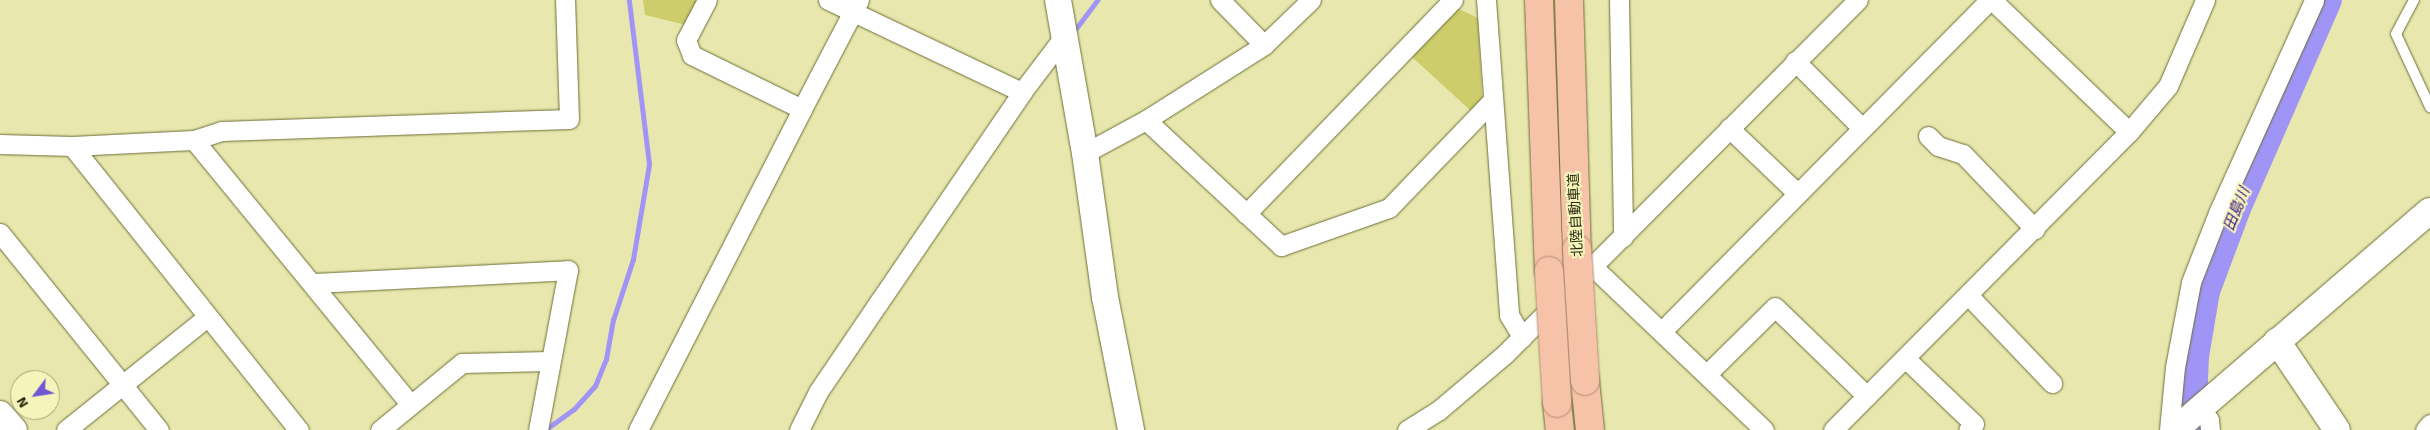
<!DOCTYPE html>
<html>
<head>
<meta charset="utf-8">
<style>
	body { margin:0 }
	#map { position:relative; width:2430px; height:430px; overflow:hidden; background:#e8e8ae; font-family:Signika,"Noto Sans JP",sans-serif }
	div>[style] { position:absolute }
	.green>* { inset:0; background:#cecd6b }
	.stream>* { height:5px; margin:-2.5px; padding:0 2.5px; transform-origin:2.5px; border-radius:2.5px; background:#a095f6 }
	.river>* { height:30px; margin:-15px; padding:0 15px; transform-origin:15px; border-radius:15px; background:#a095f6 }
	.roads { filter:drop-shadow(0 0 1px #6d6d37) drop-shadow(0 0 1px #6d6d37) }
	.lane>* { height:10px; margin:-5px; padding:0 5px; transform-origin:5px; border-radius:5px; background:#fff }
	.street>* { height:19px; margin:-9.5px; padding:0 9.5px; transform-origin:9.5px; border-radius:9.5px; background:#fff }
	.secondary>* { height:26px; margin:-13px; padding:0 13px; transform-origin:13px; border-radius:13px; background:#fff }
	.highway>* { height:28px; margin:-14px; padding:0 14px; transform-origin:14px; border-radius:14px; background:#f7c3a8 }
	.bridges { filter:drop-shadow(0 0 1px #af8d74) drop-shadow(0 0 1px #af8d74) }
	.highway-bridge>* { height:28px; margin:-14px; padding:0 14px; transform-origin:14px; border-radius:14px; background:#f7c3a8 }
	span { translate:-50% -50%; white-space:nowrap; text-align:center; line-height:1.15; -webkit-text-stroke:4px #f5f5bb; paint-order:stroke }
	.street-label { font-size:14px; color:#292912 }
	.water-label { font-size:15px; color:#371083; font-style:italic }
	.north { position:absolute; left:10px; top:370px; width:50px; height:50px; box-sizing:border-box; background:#f5f5bb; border:1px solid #a3a377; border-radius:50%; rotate:239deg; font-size:14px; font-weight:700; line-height:20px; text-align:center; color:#292912 }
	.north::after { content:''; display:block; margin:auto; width:18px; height:22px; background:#7058d2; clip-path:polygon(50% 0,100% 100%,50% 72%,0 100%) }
</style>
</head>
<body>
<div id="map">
	<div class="green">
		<div style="clip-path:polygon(643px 0,699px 0,686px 25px,645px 15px)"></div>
		<div style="clip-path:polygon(1457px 8px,1478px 18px,1482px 98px,1471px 111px,1411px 56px)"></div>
	</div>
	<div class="stream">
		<div style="left:1074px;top:31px;width:39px;rotate:-53deg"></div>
		<div style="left:545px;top:430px;width:36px;rotate:-36deg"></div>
		<div style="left:574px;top:409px;width:31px;rotate:-48deg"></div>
		<div style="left:595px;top:386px;width:29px;rotate:-68deg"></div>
		<div style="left:606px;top:359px;width:40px;rotate:-80deg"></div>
		<div style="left:613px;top:320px;width:64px;rotate:-71.8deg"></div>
		<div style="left:633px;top:259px;width:96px;rotate:-80.4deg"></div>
		<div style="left:649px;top:164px;width:165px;rotate:-97deg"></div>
	</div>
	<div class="river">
		<div style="left:2191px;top:430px;width:74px;rotate:-87.7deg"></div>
		<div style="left:2194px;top:356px;width:66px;rotate:-80.4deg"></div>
		<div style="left:2205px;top:291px;width:89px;rotate:-69.5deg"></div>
		<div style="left:2236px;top:208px;width:227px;rotate:-66.4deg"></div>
	</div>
	<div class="roads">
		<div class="lane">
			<div style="left:2414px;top:0;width:38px;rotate:118deg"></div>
			<div style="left:2396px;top:34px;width:81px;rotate:65deg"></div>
		</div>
		<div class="street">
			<div style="left:828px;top:0;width:215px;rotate:25.4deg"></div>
			<div style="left:1220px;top:0;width:63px;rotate:45.6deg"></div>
			<div style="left:1486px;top:0;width:316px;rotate:85.8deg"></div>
			<div style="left:1509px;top:315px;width:26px;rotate:59deg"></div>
			<div style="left:1619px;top:0;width:237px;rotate:89deg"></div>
			<div style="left:1992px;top:0;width:190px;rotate:43.9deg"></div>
			<div style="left:1795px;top:61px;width:93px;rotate:45deg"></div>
			<div style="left:802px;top:109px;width:123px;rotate:-62.4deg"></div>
			<div style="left:1146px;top:120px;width:185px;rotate:43deg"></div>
			<div style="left:1281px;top:246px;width:114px;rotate:-19.4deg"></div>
			<div style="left:1389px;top:208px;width:147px;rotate:-46.1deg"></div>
			<div style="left:1729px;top:128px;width:94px;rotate:43.7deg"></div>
			<div style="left:1928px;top:136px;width:14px;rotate:45deg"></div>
			<div style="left:1938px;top:146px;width:26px;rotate:18deg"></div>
			<div style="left:1963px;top:154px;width:104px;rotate:46.2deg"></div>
			<div style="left:194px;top:140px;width:341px;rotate:50.7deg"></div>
			<div style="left:0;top:144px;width:72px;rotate:1.6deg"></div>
			<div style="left:72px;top:146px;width:122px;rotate:-2.8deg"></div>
			<div style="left:194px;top:140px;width:29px;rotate:-18deg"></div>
			<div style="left:222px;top:131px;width:347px;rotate:-2deg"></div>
			<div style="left:569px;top:119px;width:119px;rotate:-91.9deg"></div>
			<div style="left:72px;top:146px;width:364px;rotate:51.4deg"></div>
			<div style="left:1085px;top:153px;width:69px;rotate:-28.4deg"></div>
			<div style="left:1146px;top:120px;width:140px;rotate:-32.4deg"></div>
			<div style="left:1264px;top:45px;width:65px;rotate:-43.8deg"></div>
			<div style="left:1246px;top:214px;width:298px;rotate:-46deg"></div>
			<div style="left:0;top:233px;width:253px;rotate:51.1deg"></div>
			<div style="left:1593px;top:267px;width:236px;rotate:43.6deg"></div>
			<div style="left:314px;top:283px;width:254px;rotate:-2.9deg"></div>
			<div style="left:568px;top:270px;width:163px;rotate:100.6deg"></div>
			<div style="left:1968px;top:295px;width:122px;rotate:46.3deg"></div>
			<div style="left:1662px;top:331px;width:465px;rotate:-45.3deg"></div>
			<div style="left:1905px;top:358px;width:95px;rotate:43.7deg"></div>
			<div style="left:1974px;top:424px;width:8px;rotate:135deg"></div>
			<div style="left:1707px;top:374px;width:95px;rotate:-44.6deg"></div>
			<div style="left:1775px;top:307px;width:128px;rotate:44.1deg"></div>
			<div style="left:2200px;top:408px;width:15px;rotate:53deg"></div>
			<div style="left:2209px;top:420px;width:10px;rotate:84deg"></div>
			<div style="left:66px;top:430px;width:179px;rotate:-38.7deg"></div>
			<div style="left:380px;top:430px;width:106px;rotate:-39.3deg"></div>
			<div style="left:462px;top:363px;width:87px;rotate:-1.3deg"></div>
			<div style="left:638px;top:430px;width:360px;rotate:-62.9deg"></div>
			<div style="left:802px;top:109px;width:123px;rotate:-153.9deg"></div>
			<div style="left:692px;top:55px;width:16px;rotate:-112deg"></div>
			<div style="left:686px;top:40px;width:45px;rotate:-62.3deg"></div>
			<div style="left:799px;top:430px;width:42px;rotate:-63.4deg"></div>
			<div style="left:818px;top:392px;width:109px;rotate:-55.9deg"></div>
			<div style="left:879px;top:302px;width:254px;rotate:-55.7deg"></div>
			<div style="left:1022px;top:92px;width:68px;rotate:-52.8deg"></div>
			<div style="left:1407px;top:430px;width:38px;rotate:-32deg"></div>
			<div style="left:1439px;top:410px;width:87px;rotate:-40.3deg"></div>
			<div style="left:1505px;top:354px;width:500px;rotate:-45.1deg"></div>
			<div style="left:1833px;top:430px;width:420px;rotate:-45.2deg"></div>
			<div style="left:2129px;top:132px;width:60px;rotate:-49.7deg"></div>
			<div style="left:2168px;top:86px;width:94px;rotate:-66.7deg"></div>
			<div style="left:2169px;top:430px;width:63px;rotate:-84.6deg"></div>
			<div style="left:2175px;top:367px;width:86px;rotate:-79.3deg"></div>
			<div style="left:2191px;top:282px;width:74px;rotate:-68.6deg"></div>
			<div style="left:2218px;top:213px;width:234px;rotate:-65.7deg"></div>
			<div style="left:2425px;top:430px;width:8px;rotate:-50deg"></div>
		</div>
		<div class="secondary">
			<div style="left:1058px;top:0;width:155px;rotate:80deg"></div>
			<div style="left:1085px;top:153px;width:145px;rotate:82.1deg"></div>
			<div style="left:1105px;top:297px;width:136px;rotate:78.9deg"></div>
			<div style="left:2277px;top:341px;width:107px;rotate:56deg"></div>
			<div style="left:0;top:414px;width:21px;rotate:49deg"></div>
			<div style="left:2175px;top:430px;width:336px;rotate:-40.7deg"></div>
		</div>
		<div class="highway">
			<div style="left:1539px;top:0;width:271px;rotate:87.9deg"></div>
			<div style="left:1569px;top:0;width:249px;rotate:88.2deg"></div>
			<div style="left:1585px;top:381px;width:49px;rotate:84.2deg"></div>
			<div style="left:1557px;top:403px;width:27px;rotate:84deg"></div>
		</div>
	</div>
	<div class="bridges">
		<div class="highway-bridge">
			<div style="left:1577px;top:249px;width:132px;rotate:86.5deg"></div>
			<div style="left:1549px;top:271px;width:132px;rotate:86.5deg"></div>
		</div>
	</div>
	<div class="street-label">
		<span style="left:1576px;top:215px;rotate:-93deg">北陸自動車道</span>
	</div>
	<div class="water-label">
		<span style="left:2237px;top:209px;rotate:-68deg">田島川</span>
	</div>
	<div class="north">N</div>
</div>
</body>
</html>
